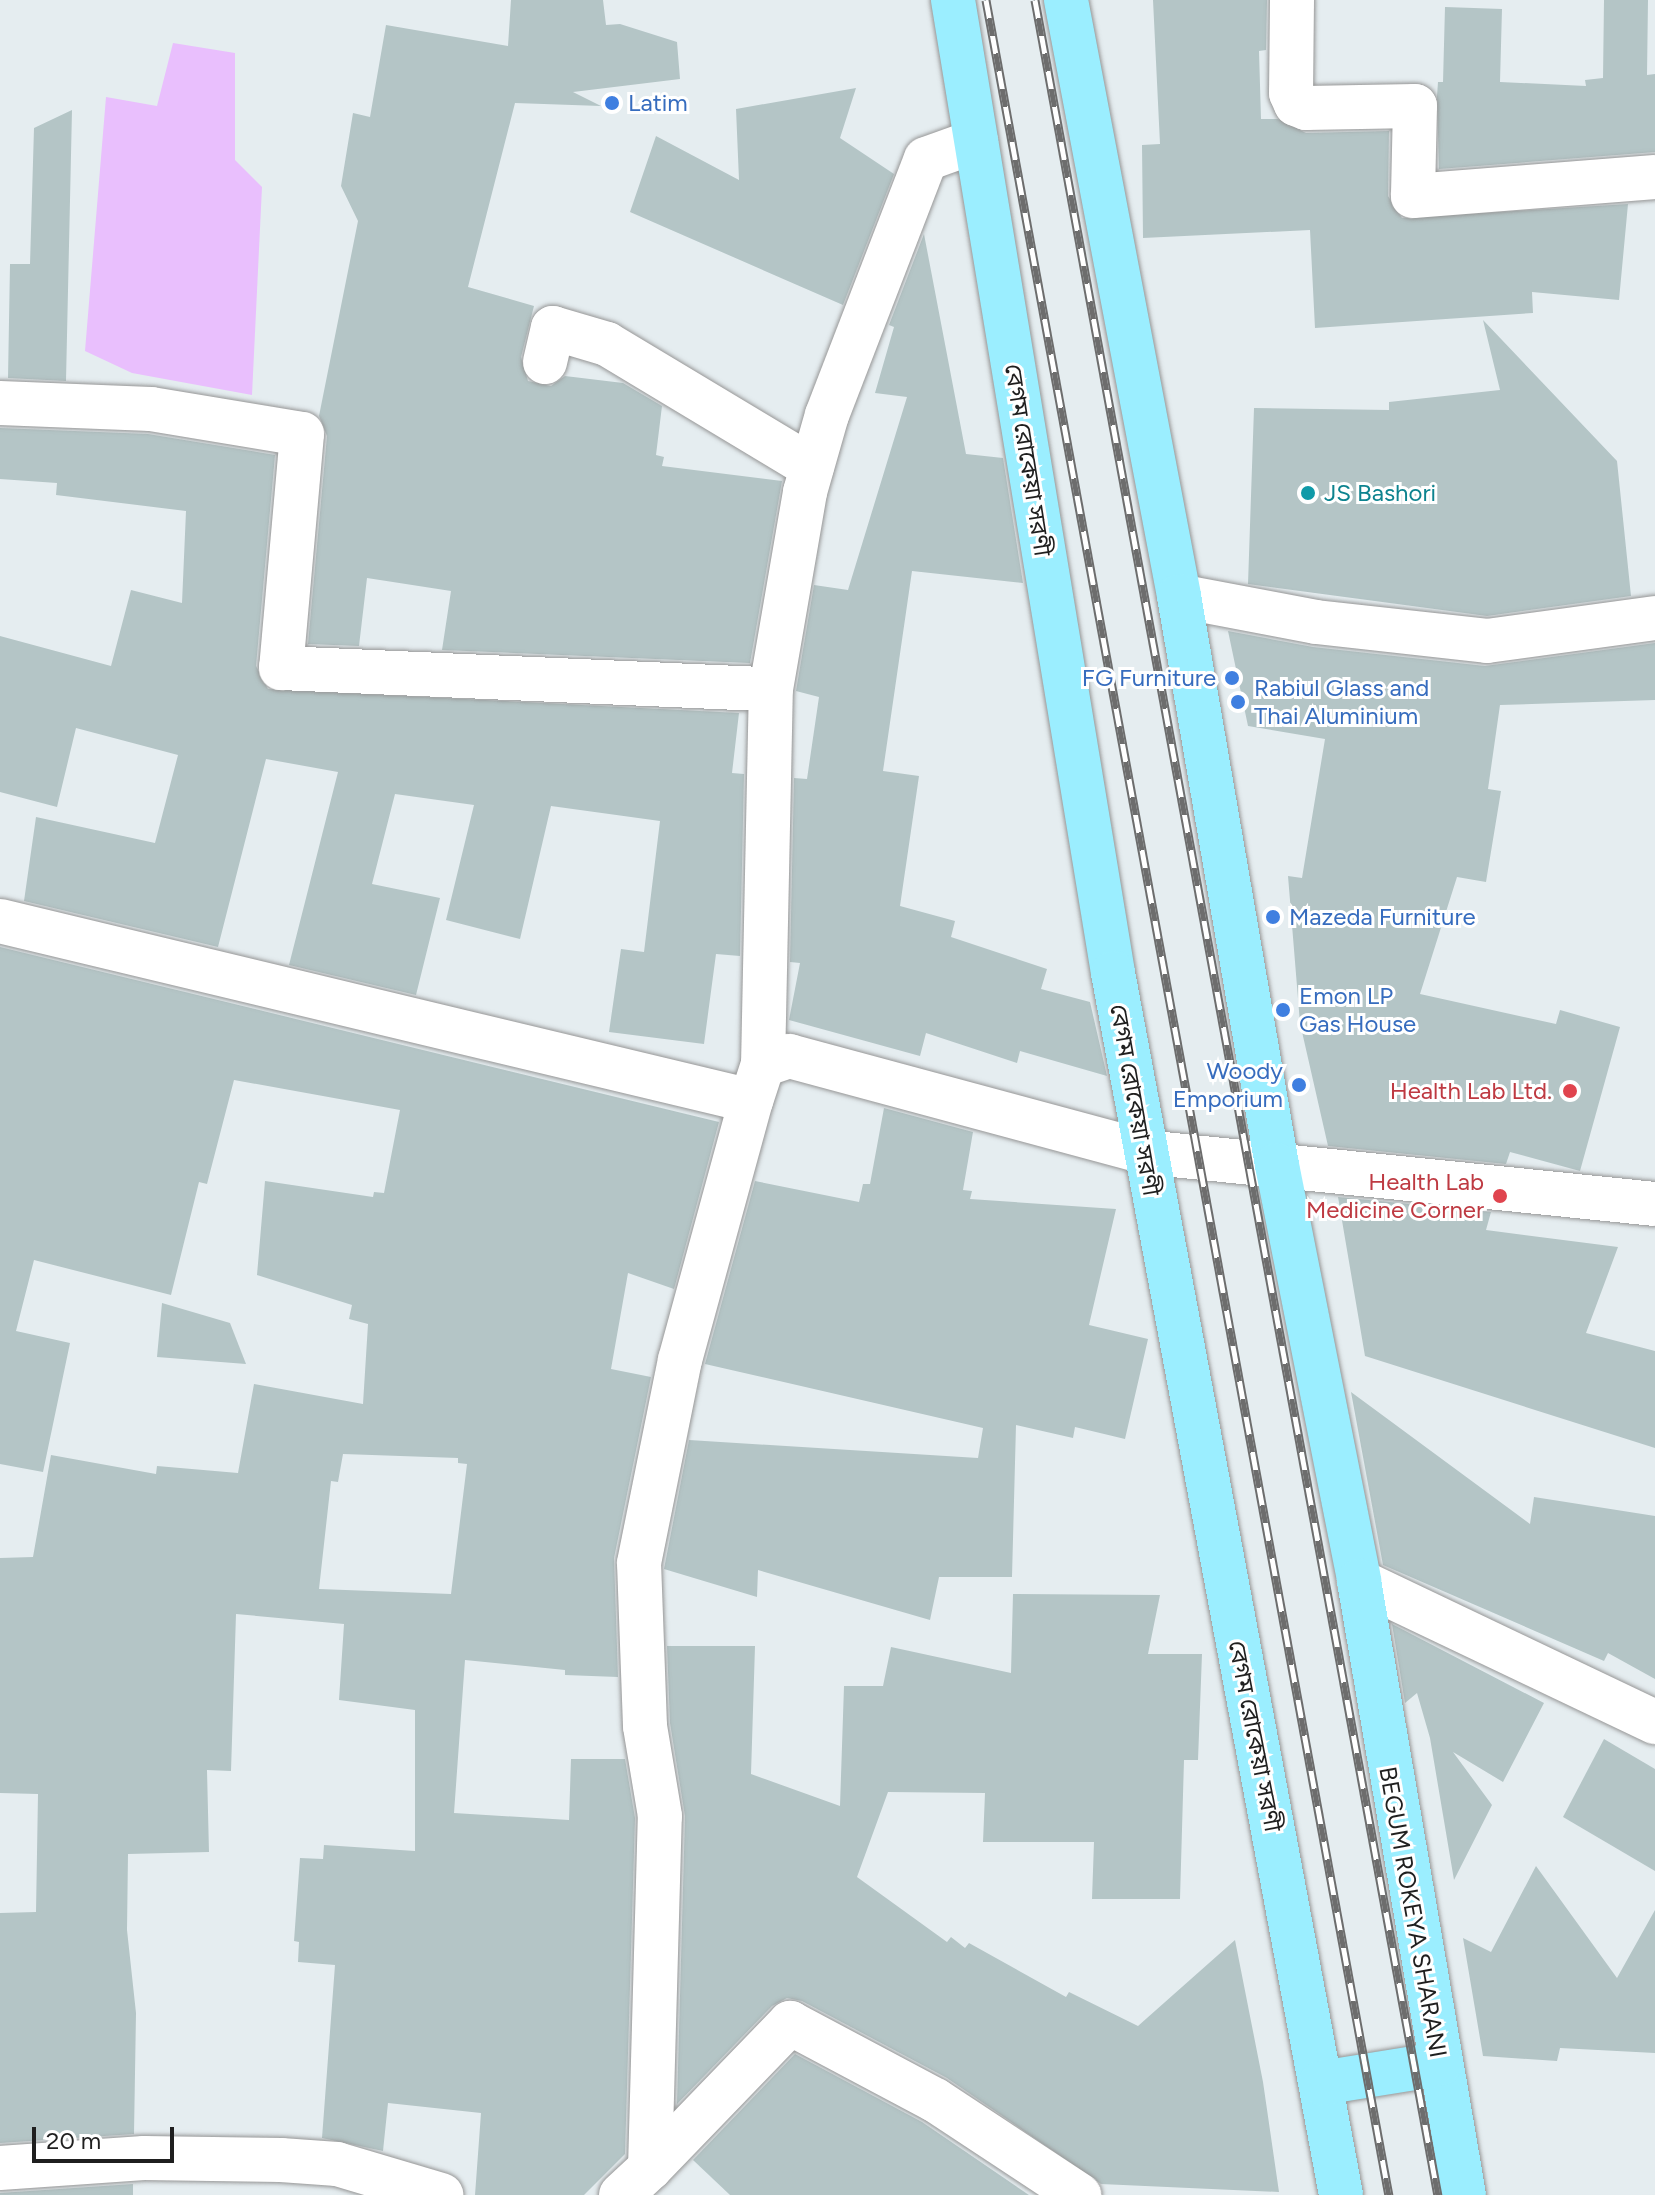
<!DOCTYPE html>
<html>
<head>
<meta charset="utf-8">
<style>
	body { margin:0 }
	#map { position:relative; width:1655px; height:2195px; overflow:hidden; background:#e5edf0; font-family:Figtree,"Noto Sans Bengali",sans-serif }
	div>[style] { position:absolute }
	.park>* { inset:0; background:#e9bffd }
	.building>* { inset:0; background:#b4c5c6 }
	.roads { filter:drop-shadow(0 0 2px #969696) drop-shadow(0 0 2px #969696) }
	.minor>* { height:44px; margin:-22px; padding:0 22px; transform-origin:22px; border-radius:22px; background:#fff }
	.primary>* { height:44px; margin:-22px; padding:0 22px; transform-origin:22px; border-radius:22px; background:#9beeff }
	.rail>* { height:9px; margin-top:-4.5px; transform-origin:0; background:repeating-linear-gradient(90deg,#fff 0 18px,#6d6d6d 0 36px); box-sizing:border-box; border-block:2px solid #6d6d6d }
	.dots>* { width:22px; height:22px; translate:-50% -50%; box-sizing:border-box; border:4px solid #fff; border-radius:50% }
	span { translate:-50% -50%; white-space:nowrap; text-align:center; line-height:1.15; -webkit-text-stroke:6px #fff; paint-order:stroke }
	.shop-label { font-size:24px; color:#366cbe }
	.left { translate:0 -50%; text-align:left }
	.right { translate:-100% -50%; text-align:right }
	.street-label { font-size:24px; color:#1f1f1f }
	.culture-label { font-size:24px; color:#0d838f }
	.health-label { font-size:24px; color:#be3a42 }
	.scale { position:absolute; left:32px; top:2127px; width:142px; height:36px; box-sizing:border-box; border:4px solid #1f1f1f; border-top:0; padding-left:10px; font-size:24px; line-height:28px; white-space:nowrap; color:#1f1f1f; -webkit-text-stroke:6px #fff; paint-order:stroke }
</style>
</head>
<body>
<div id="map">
	<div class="park">
		<div style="clip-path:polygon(173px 43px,235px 53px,235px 160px,262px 187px,252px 395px,132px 373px,85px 351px,106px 97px,157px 106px)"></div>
	</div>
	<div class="building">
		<div style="clip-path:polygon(511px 0,603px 0,606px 25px,620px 24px,677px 42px,680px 79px,573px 92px,601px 106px,515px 103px,468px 287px,534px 306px,521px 357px,528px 381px,551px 386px,565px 376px,623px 383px,662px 406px,656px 455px,664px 457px,662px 466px,782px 481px,750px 663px,442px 650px,451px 591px,367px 578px,359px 646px,308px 644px,327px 436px,319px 416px,358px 221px,341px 186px,353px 113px,370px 117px,386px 25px,508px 46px)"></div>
		<div style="clip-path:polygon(1153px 0,1267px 0,1266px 50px,1259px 51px,1261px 119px,1278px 119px,1306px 133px,1389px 131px,1388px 196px,1402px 218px,1628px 204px,1619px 300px,1532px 292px,1533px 313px,1315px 328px,1310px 230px,1143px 238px,1142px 145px,1160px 144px)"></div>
		<div style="clip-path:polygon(1604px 0,1648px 0,1647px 75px,1655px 74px,1655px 152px,1439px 169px,1437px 96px,1438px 82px,1443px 82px,1445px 7px,1502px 9px,1500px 82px,1586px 86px,1585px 80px,1603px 78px)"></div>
		<div style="clip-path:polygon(856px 88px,840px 138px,894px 174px,843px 305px,630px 212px,656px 136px,739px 180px,736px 109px)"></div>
		<div style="clip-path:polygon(72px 110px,66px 381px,8px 378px,10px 264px,30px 264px,34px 128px)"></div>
		<div style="clip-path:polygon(924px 234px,966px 454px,1003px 458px,1023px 583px,912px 571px,883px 771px,919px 776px,900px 906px,955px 921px,951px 937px,1047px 969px,1041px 989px,1090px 1002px,1107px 1076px,1020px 1051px,1017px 1063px,926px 1033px,920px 1056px,789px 1020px,800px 963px,790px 962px,794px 778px,807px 779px,819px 697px,796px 691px,814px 585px,848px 590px,907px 397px,875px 393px,894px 327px,889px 325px)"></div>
		<div style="clip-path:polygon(1483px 320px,1617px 461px,1631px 596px,1487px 616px,1248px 584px,1254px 408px,1389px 410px,1389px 402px,1500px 390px)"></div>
		<div style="clip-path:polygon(0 428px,148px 434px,275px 455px,256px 666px,268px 689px,739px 713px,732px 773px,744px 774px,740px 956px,716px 954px,704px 1044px,609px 1032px,621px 949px,644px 952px,660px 821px,551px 806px,520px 939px,446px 920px,474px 805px,395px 794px,372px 884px,440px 898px,416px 995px,289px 965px,338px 772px,266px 759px,218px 947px,24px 901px,36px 817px,155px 843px,178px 755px,76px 728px,57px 807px,0 792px,0 636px,111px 666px,131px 590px,182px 603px,186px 511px,56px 495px,57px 483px,0 479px)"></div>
		<div style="clip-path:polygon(1228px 631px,1313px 647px,1485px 666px,1655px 643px,1655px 700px,1500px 705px,1488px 789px,1501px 791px,1486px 882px,1457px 877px,1420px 994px,1556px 1024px,1560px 1010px,1620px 1027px,1580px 1171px,1510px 1152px,1506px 1164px,1328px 1146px,1300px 1023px,1288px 876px,1302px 878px,1325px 739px,1248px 726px)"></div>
		<div style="clip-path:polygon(evenodd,0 947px,719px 1122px,674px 1289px,628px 1273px,611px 1369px,651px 1377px,614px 1558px,618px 1677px,565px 1675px,565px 1670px,465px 1660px,454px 1813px,569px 1820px,571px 1759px,625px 1759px,635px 1818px,625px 2154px,584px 2195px,475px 2195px,481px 2113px,388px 2103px,383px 2151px,322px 2138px,335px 1965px,298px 1962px,299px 1942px,294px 1941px,300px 1858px,323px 1859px,324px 1845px,415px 1851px,415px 1710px,339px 1700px,344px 1624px,236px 1614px,231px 1771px,207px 1770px,209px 1852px,128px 1854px,127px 1930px,136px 2013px,134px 2134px,0 2143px,0 1913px,36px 1912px,38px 1794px,0 1793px,0 1558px,33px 1557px,51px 1455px,156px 1474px,157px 1466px,238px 1473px,254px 1384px,363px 1404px,368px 1324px,349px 1319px,352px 1305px,257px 1275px,265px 1181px,373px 1197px,374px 1192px,384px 1193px,400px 1110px,234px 1080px,207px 1184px,199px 1182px,171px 1295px,34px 1260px,16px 1331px,70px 1343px,43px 1472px,0 1464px,0 947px,343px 1454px,458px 1458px,458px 1463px,467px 1464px,451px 1594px,319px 1589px,331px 1481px,338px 1482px,343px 1454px)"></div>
		<div style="clip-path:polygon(884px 1108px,973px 1132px,963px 1190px,972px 1191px,970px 1199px,1116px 1209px,1089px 1325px,1148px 1339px,1125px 1439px,1075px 1427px,1073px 1438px,1016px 1425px,1012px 1577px,939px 1577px,930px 1620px,758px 1570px,757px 1597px,664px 1569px,689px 1440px,978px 1458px,983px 1428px,705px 1364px,755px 1181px,859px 1202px,863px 1184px,870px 1184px)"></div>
		<div style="clip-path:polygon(1338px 1197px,1491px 1212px,1486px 1230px,1618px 1247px,1586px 1333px,1655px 1351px,1655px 1448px,1365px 1356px)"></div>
		<div style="clip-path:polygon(162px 1303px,230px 1323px,246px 1364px,157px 1357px)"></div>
		<div style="clip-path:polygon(1351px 1392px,1530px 1524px,1534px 1497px,1655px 1516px,1655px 1679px,1608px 1653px,1604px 1661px,1383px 1565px)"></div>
		<div style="clip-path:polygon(1013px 1594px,1160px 1595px,1148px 1654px,1202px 1654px,1198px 1760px,1184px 1760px,1180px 1899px,1092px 1899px,1094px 1842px,983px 1842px,985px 1793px,888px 1792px,857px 1877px,947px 1942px,951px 1937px,965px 1948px,969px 1943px,1066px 1997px,1069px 1992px,1138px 2026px,1235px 1940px,1263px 2082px,1279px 2192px,1101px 2184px,947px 2078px,802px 2001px,787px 1998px,772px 2006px,677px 2104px,685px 1816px,670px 1723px,667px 1646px,755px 1646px,751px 1774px,840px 1806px,844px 1686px,883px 1686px,891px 1647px,1011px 1673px)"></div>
		<div style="clip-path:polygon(1392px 1624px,1544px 1703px,1503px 1782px,1453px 1752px,1492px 1805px,1454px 1880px,1430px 1738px,1417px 1693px,1405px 1703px)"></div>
		<div style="clip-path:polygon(1604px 1739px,1655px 1769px,1655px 1871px,1563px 1817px)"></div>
		<div style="clip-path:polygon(1536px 1866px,1617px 1978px,1655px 1910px,1655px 2053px,1560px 2048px,1557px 2061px,1483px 2056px,1463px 1938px,1491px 1952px)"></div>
		<div style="clip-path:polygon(795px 2054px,922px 2122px,1029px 2195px,730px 2195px,693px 2160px)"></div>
		<div style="clip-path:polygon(133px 2184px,133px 2195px,0 2195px,0 2193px)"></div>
	</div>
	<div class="roads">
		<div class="minor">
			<div style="left:1292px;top:0;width:93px;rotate:90.6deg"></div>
			<div style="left:1291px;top:93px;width:12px;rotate:66deg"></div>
			<div style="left:1296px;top:104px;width:11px;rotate:22deg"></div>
			<div style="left:1306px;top:108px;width:109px;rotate:-1.1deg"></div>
			<div style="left:1415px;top:106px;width:90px;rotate:91.3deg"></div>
			<div style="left:1413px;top:196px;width:243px;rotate:-4.5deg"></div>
			<div style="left:545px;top:362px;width:35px;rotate:-77deg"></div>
			<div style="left:553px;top:328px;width:56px;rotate:16.5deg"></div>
			<div style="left:607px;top:344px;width:239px;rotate:31deg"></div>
			<div style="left:0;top:403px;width:151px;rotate:2.3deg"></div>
			<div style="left:151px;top:409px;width:153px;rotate:9.4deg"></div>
			<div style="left:302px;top:434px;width:235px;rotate:95.1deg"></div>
			<div style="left:281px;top:668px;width:490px;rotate:2.5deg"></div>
			<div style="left:1179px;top:596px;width:139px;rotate:10.7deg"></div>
			<div style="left:1316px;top:622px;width:172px;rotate:6.3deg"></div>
			<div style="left:1487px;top:641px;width:170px;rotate:-7.8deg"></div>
			<div style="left:0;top:921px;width:772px;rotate:13.48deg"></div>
			<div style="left:751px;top:1101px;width:38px;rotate:-72deg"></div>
			<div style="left:763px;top:1065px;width:28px;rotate:-19deg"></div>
			<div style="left:789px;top:1056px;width:368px;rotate:15.1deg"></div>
			<div style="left:1144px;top:1152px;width:514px;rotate:5.81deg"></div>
			<div style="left:763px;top:1065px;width:376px;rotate:-88.8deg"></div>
			<div style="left:771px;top:689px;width:200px;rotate:-80.2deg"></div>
			<div style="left:805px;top:492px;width:80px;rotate:-74.1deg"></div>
			<div style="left:827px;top:415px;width:274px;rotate:-68.9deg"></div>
			<div style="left:926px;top:159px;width:53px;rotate:-19.8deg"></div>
			<div style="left:1359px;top:1581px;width:328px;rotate:25.5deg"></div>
			<div style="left:0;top:2168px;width:144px;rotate:-4deg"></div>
			<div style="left:144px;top:2158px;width:137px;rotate:0.8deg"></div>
			<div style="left:281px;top:2160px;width:56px;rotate:4.1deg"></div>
			<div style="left:337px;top:2164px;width:109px;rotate:16.6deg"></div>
			<div style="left:650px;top:2168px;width:202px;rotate:-46deg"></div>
			<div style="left:790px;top:2023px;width:164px;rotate:28deg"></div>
			<div style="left:935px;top:2100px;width:173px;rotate:33.4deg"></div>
			<div style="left:621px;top:2195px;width:40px;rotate:-43deg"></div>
			<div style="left:650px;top:2168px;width:352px;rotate:-88.4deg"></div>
			<div style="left:660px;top:1816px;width:91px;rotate:-99.5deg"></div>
			<div style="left:645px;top:1726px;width:163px;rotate:-92.1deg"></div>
			<div style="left:639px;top:1563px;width:207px;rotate:-78.6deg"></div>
			<div style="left:680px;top:1360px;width:269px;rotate:-74.7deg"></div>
		</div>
		<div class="primary">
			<div style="left:953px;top:0;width:986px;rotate:80.66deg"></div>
			<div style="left:1113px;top:973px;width:1243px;rotate:79.43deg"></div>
			<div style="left:1066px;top:0;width:607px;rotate:79.26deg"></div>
			<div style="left:1179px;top:596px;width:577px;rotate:80.23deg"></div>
			<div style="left:1277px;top:1165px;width:424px;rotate:78.8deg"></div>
			<div style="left:1359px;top:1581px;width:623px;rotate:80.3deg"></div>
			<div style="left:1321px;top:2083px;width:120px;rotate:-9.1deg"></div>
		</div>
	</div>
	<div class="rail">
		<div style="left:986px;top:0;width:2232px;rotate:79.6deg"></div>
		<div style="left:1035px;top:0;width:2232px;rotate:79.6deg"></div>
	</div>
	<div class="dots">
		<div style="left:612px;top:103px;background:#3f7fe0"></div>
		<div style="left:1308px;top:493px;background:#0f9aa8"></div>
		<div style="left:1232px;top:678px;background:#3f7fe0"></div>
		<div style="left:1238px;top:702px;background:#3f7fe0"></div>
		<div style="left:1273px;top:917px;background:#3f7fe0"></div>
		<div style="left:1283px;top:1010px;background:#3f7fe0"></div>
		<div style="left:1299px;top:1085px;background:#3f7fe0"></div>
		<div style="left:1570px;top:1091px;background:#e0444e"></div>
		<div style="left:1500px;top:1196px;background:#e0444e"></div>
	</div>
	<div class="shop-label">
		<span class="left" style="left:628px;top:103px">Latim</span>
		<span class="right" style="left:1216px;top:678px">FG Furniture</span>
		<span class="left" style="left:1254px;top:702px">Rabiul Glass and<br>Thai Aluminium</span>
		<span class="left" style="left:1289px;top:917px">Mazeda Furniture</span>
		<span class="left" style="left:1299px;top:1010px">Emon LP<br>Gas House</span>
		<span class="right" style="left:1283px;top:1085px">Woody<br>Emporium</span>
	</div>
	<div class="street-label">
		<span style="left:1028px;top:460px;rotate:81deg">বেগম রোকেয়া সরণী</span>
		<span style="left:1135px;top:1100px;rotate:80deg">বেগম রোকেয়া সরণী</span>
		<span style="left:1255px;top:1736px;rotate:79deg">বেগম রোকেয়া সরণী</span>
		<span style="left:1413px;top:1912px;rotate:80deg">BEGUM ROKEYA SHARANI</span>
	</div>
	<div class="culture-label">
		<span class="left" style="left:1324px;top:493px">JS Bashori</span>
	</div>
	<div class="health-label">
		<span class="right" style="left:1552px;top:1091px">Health Lab Ltd.</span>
		<span class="right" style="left:1484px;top:1196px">Health Lab<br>Medicine Corner</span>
	</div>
	<div class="scale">20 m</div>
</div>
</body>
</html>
